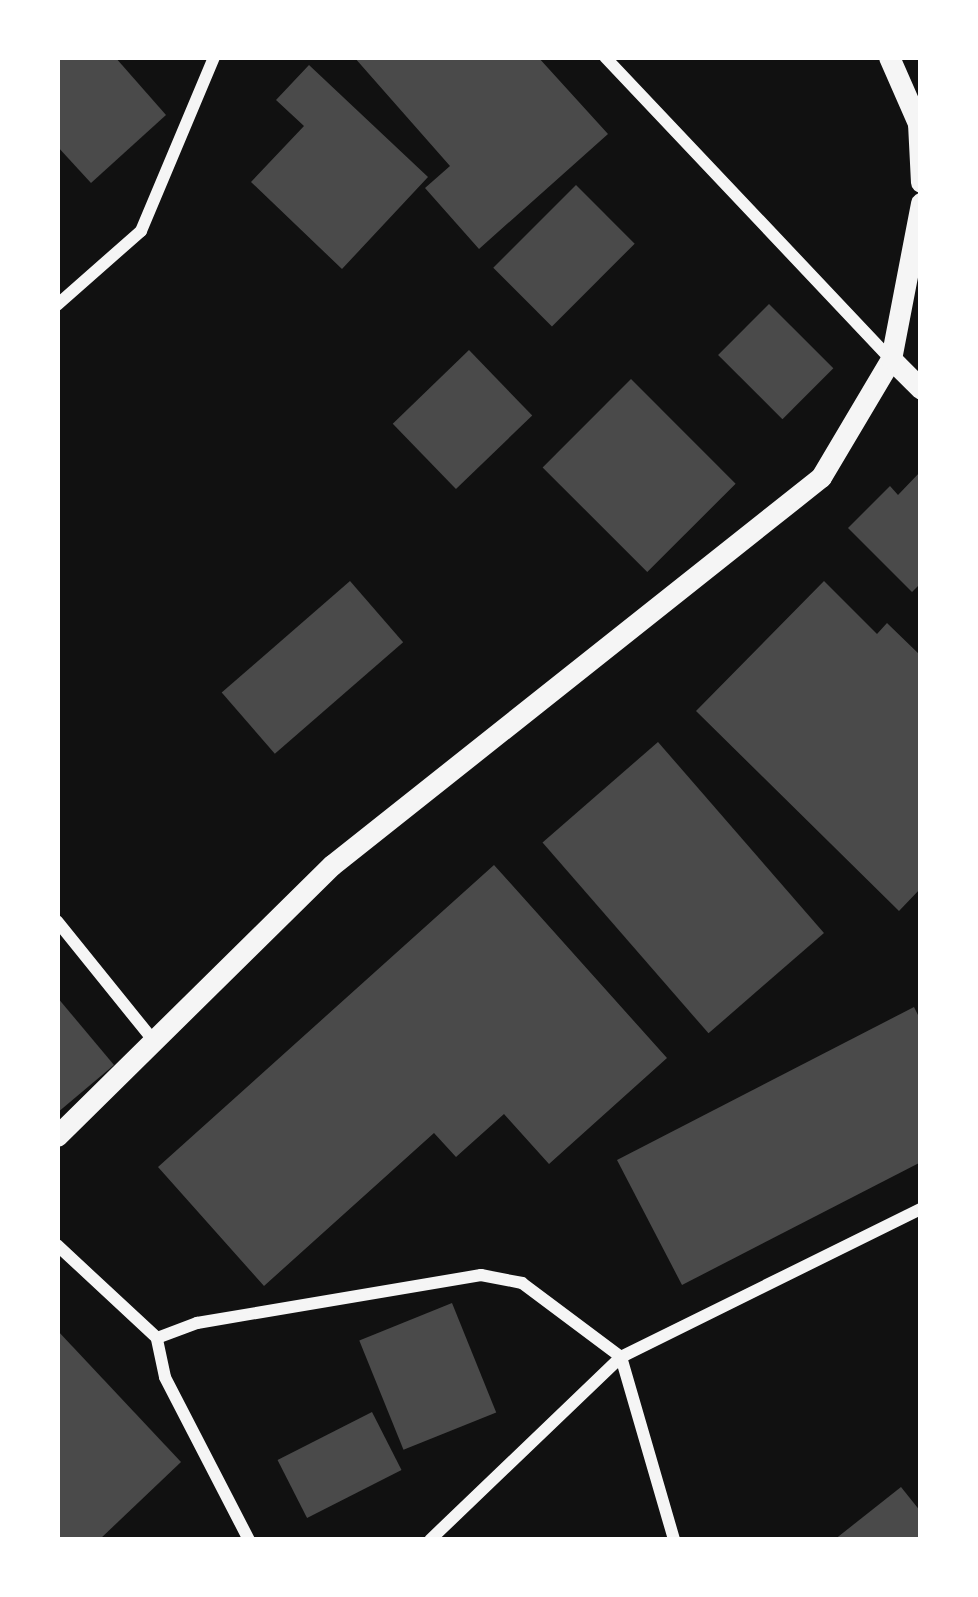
<!DOCTYPE html>
<html>
<head>
<meta charset="utf-8">
<style>
	body { margin:0 }
	#map { position:relative; width:978px; height:1597px; overflow:hidden; background:#111; font-family:Barlow,sans-serif }
	div>[style] { position:absolute }
	.building>* { inset:0; background:#4a4a4a; transform-origin:0 0 }
	.minor>* { height:12px; margin:-6px; padding:0 6px; transform-origin:6px; border-radius:6px; background:#f5f5f5 }
	.tertiary>* { height:21px; margin:-10.5px; padding:0 10.5px; transform-origin:10.5px; border-radius:10.5px; background:#f5f5f5 }
	span { translate:-50% -50%; white-space:nowrap; text-align:center; line-height:1.15; -webkit-text-stroke:10px #fff; paint-order:stroke }
	.frame { position:absolute; inset:0; border:60px solid #fff; pointer-events:none }
</style>
</head>
<body>
<div id="map">
	<div class="building">
		<div style="clip-path:polygon(57px 57px,115px 57px,166px 115px,91px 183px,57px 146px)"></div>
		<div style="clip-path:polygon(354px 57px,538px 57px,608px 134px,479px 249px,425px 188px,450px 166px)"></div>
		<div style="clip-path:polygon(309px 65px,428px 177px,342px 269px,251px 182px,304px 126px,276px 100px)"></div>
		<div style="left:576px;top:185px;width:83px;height:117px;rotate:45deg"></div>
		<div style="left:769px;top:304px;width:91px;height:72px;rotate:45deg"></div>
		<div style="left:469px;top:350px;width:91px;height:106px;rotate:46deg"></div>
		<div style="left:631px;top:379px;width:148px;height:125px;rotate:45deg"></div>
		<div style="clip-path:polygon(921px 471px,921px 583px,912px 592px,848px 528px,890px 486px,898px 495px)"></div>
		<div style="left:350px;top:581px;width:81px;height:170px;rotate:49deg"></div>
		<div style="clip-path:polygon(824px 581px,877px 634px,887px 623px,921px 656px,921px 888px,899px 911px,696px 711px)"></div>
		<div style="left:658px;top:742px;width:253px;height:153px;rotate:49deg"></div>
		<div style="clip-path:polygon(494px 865px,667px 1058px,549px 1164px,504px 1114px,456px 1157px,434px 1133px,264px 1286px,158px 1167px)"></div>
		<div style="clip-path:polygon(57px 997px,114px 1065px,57px 1113px)"></div>
		<div style="clip-path:polygon(914px 1007px,921px 1021px,921px 1162px,682px 1285px,617px 1160px)"></div>
		<div style="left:452px;top:1303px;width:118px;height:100px;rotate:68deg"></div>
		<div style="clip-path:polygon(57px 1330px,181px 1462px,99px 1540px,57px 1540px)"></div>
		<div style="left:372px;top:1412px;width:65px;height:106px;rotate:63deg"></div>
		<div style="clip-path:polygon(901px 1487px,921px 1512px,921px 1540px,834px 1540px)"></div>
	</div>
	<div class="minor">
		<div style="left:605px;top:57px;width:416px;rotate:46.6deg"></div>
		<div style="left:57px;top:305px;width:112px;rotate:-41.4deg"></div>
		<div style="left:141px;top:231px;width:189px;rotate:-67.2deg"></div>
		<div style="left:57px;top:921px;width:154px;rotate:51.1deg"></div>
		<div style="left:57px;top:1245px;width:137px;rotate:42.9deg"></div>
		<div style="left:249px;top:1540px;width:183px;rotate:-117.3deg"></div>
		<div style="left:165px;top:1377px;width:40px;rotate:-102deg"></div>
		<div style="left:157px;top:1338px;width:43px;rotate:-20.6deg"></div>
		<div style="left:197px;top:1323px;width:288px;rotate:-9.6deg"></div>
		<div style="left:481px;top:1275px;width:42px;rotate:11deg"></div>
		<div style="left:522px;top:1283px;width:124px;rotate:36.8deg"></div>
		<div style="left:621px;top:1357px;width:191px;rotate:73.8deg"></div>
		<div style="left:430px;top:1540px;width:265px;rotate:-43.8deg"></div>
		<div style="left:621px;top:1357px;width:335px;rotate:-26.3deg"></div>
	</div>
	<div class="tertiary">
		<div style="left:889px;top:57px;width:72px;rotate:66.3deg"></div>
		<div style="left:918px;top:123px;width:59px;rotate:87.1deg"></div>
		<div style="left:891px;top:359px;width:42px;rotate:45deg"></div>
		<div style="left:57px;top:1136px;width:386px;rotate:-44.6deg"></div>
		<div style="left:332px;top:865px;width:624px;rotate:-38.43deg"></div>
		<div style="left:821px;top:477px;width:137px;rotate:-59.3deg"></div>
		<div style="left:891px;top:359px;width:159px;rotate:-79.1deg"></div>
	</div>
	<div class="frame"></div>
</div>
</body>
</html>
